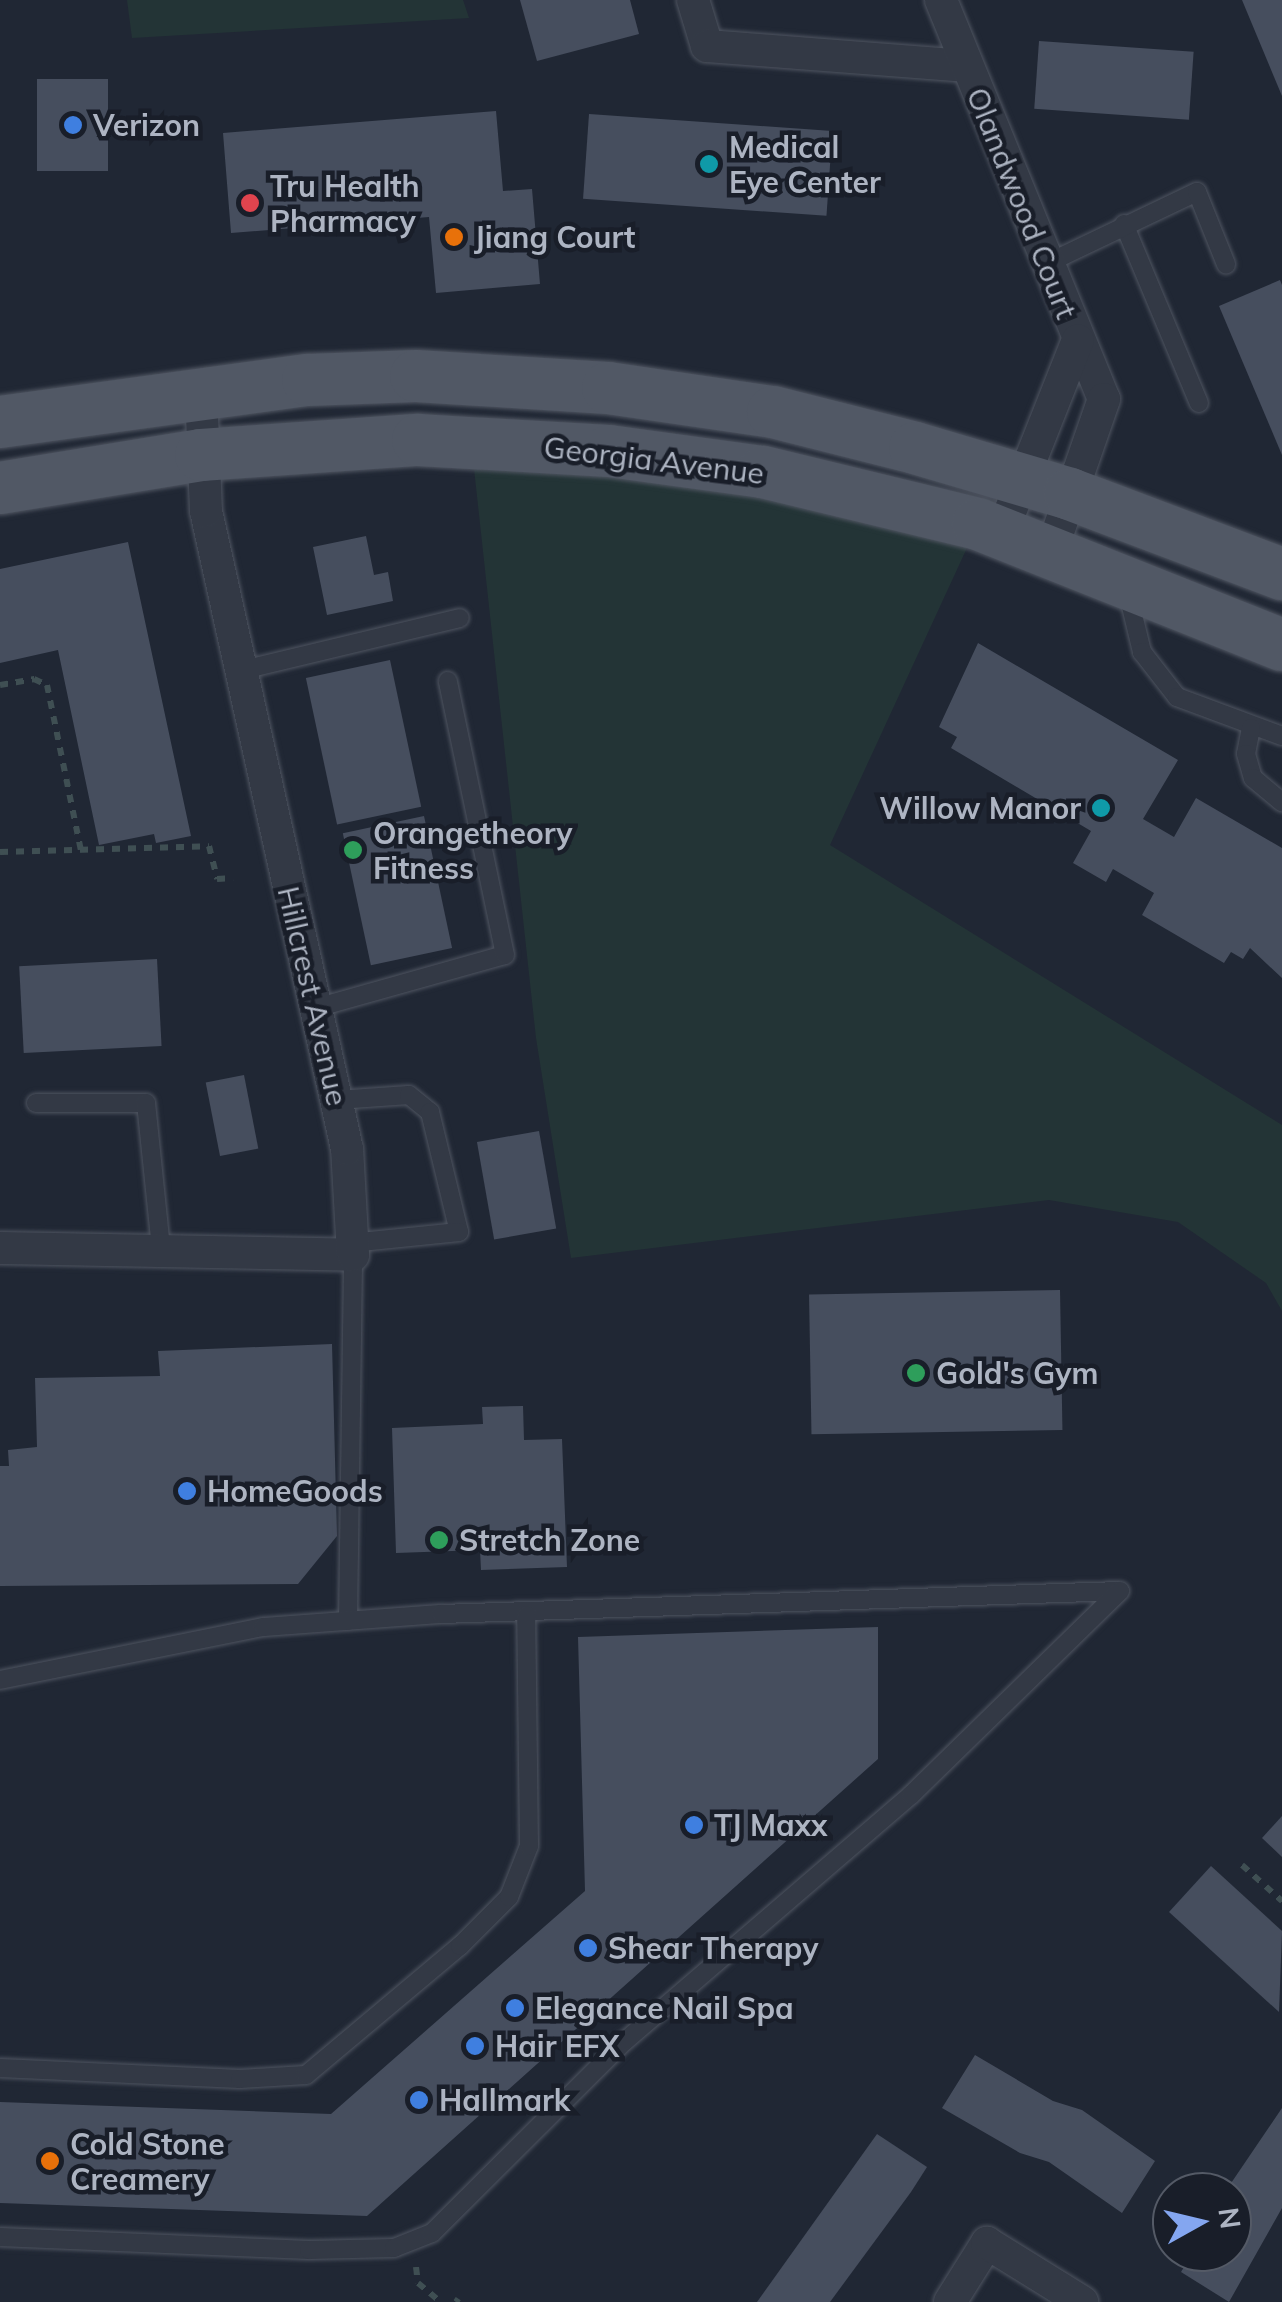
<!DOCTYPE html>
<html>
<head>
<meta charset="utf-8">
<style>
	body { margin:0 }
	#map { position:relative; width:1282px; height:2302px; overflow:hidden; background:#202734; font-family:Mulish,sans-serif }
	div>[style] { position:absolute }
	.green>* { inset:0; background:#233436 }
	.building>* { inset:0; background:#464e5e; transform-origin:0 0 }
	.path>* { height:6px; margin-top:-3px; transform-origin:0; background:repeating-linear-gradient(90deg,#3f4f53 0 8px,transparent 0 16px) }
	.roads { filter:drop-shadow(0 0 2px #4e5460) drop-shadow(0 0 2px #4e5460) }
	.lane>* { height:18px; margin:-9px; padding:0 9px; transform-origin:9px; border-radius:9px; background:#333945 }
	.street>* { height:32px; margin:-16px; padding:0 16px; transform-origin:16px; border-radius:16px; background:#333945 }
	.primary>* { height:52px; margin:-26px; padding:0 26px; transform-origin:26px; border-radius:26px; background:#515865 }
	.dots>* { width:28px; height:28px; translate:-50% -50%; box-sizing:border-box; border:5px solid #191e29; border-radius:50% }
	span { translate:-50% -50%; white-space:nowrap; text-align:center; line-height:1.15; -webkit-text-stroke:9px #191e29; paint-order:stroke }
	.poi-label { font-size:30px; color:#adb4c2; font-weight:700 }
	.left { translate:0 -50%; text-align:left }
	.right { translate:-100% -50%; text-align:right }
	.street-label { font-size:30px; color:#adb4c2 }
	.north { position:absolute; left:1152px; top:2172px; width:100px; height:100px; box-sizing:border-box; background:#191e29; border:2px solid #545a66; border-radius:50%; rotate:82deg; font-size:28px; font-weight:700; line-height:40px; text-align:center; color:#adb4c2 }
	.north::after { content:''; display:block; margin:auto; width:35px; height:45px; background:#84a6f0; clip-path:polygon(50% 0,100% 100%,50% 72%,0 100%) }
</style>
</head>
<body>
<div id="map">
	<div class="green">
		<div style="clip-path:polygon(127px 0,463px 0,469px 18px,132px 38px)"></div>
		<div style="clip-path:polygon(471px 441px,978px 524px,830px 845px,1282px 1125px,1282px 1311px,1266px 1283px,1178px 1222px,1049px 1200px,571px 1258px,536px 1038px)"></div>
	</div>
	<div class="building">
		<div style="clip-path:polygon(520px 0,630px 0,639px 34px,537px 61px)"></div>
		<div style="clip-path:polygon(1242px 0,1282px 0,1282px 96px)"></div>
		<div style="left:1039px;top:41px;width:155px;height:68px;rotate:4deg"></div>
		<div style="left:37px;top:79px;width:71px;height:92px"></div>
		<div style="clip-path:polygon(496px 111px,503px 191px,532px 189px,540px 284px,436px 293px,429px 217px,231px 233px,223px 133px)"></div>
		<div style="left:589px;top:114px;width:244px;height:85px;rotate:4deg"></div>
		<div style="clip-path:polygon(1280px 280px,1282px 285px,1282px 455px,1219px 306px)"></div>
		<div style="clip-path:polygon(366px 536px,374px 575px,388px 572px,393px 601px,327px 615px,313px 547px)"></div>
		<div style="clip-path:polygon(128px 542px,191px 836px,156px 843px,154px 834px,99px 845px,58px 650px,0 663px,0 569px)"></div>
		<div style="clip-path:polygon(978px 643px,1178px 760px,1143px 819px,1174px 837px,1196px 798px,1282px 848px,1282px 978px,1250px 948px,1243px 959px,1231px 952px,1224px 963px,1142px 915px,1154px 893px,1113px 869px,1106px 882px,1073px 863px,1091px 831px,951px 748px,957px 737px,939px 727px)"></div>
		<div style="left:390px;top:660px;width:150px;height:86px;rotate:78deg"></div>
		<div style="left:424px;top:816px;width:135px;height:83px;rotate:78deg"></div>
		<div style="left:157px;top:959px;width:87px;height:138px;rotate:87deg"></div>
		<div style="left:244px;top:1075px;width:75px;height:39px;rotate:79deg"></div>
		<div style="left:539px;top:1131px;width:99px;height:63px;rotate:80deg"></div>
		<div style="left:1060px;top:1290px;width:140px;height:251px;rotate:89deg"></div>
		<div style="clip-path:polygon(332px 1344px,337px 1536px,298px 1584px,0 1586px,0 1466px,9px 1466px,8px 1450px,37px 1447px,35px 1378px,160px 1376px,158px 1351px)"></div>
		<div style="clip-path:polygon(523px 1406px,524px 1440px,562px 1439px,567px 1567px,481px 1570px,480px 1550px,396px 1553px,392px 1428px,483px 1424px,482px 1407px)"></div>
		<div style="clip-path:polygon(878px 1627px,878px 1759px,367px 2216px,0 2203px,0 2102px,331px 2114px,585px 1891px,578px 1637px)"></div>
		<div style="clip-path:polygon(1282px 1816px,1282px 1857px,1262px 1838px)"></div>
		<div style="clip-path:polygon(1211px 1866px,1282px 1931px,1279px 2012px,1169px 1912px)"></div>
		<div style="clip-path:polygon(975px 2055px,1053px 2101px,1082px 2110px,1155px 2161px,1122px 2213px,1049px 2162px,1020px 2153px,942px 2108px)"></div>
		<div style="clip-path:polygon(1282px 2108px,1282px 2208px,1229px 2302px,1181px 2272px,1193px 2252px,1232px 2252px,1232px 2192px,1225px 2192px)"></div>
		<div style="clip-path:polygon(877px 2134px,927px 2167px,911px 2192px,830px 2302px,757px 2302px)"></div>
	</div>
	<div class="path">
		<div style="left:0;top:685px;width:35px;rotate:-10deg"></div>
		<div style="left:34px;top:679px;width:14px;rotate:25deg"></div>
		<div style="left:47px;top:685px;width:168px;rotate:78.4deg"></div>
		<div style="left:0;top:852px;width:209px;rotate:-1.6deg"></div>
		<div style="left:209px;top:846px;width:34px;rotate:76deg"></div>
		<div style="left:217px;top:879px;width:16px;rotate:-4deg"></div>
		<div style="left:1242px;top:1865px;width:54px;rotate:42deg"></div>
		<div style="left:416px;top:2267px;width:16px;rotate:83deg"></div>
		<div style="left:418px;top:2283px;width:30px;rotate:40deg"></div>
		<div style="left:456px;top:2302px;width:4px;rotate:-56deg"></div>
	</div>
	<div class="roads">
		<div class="lane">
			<div style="left:1124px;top:224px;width:194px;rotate:67.3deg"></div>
			<div style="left:1048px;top:263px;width:165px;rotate:-25.5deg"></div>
			<div style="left:1197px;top:192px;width:78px;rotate:68.1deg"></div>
			<div style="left:1128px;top:594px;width:60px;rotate:76.4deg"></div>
			<div style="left:1142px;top:652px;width:57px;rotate:52.1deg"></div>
			<div style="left:1177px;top:697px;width:112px;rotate:20.4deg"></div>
			<div style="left:239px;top:671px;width:227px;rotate:-13.5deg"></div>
			<div style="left:1251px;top:728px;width:26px;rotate:101deg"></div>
			<div style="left:1246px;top:754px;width:25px;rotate:74deg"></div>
			<div style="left:1253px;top:778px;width:38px;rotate:40deg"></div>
			<div style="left:316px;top:1008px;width:196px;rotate:-15.7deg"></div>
			<div style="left:505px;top:955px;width:280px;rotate:-101.8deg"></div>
			<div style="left:337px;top:1100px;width:72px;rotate:-4deg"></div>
			<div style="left:409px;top:1095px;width:27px;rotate:39deg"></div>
			<div style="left:430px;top:1112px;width:123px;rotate:76.4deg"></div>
			<div style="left:459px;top:1232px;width:109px;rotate:174.2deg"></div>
			<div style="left:36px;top:1103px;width:110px"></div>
			<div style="left:146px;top:1103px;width:146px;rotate:84.1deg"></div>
			<div style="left:348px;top:1621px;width:366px;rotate:-89.2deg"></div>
			<div style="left:0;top:1680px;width:268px;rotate:-11.4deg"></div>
			<div style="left:263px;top:1627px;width:178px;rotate:-4.2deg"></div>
			<div style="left:441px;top:1614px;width:679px;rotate:-1.94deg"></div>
			<div style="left:0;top:2068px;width:240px;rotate:2.6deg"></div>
			<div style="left:240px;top:2079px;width:66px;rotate:-3.5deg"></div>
			<div style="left:306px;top:2075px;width:201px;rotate:-40deg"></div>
			<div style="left:460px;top:1946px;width:69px;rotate:-45deg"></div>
			<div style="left:509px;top:1897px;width:55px;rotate:-68.6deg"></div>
			<div style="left:529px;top:1846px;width:231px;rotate:-90.7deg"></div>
			<div style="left:0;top:2237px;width:309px;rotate:2.4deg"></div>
			<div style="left:309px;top:2250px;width:85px;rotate:-1.3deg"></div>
			<div style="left:394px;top:2248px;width:41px;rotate:-21.5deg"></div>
			<div style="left:432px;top:2233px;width:272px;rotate:-44.9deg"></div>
			<div style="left:625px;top:2041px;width:377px;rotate:-40.7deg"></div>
			<div style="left:911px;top:1795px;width:292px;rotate:-44.3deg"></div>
		</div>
		<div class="street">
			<div style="left:693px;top:0;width:48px;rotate:73.1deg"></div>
			<div style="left:707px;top:46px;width:259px;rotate:4.4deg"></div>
			<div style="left:941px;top:0;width:431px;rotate:67.8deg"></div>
			<div style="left:1104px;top:399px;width:162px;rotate:109.1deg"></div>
			<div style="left:1002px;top:532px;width:206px;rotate:-68.4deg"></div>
			<div style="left:0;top:1248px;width:353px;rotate:1.1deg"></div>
			<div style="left:353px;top:1255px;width:106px;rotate:-93.2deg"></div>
			<div style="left:347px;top:1149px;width:653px;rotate:-102.46deg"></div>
			<div style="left:206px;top:511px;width:120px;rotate:-92.4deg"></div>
			<div style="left:950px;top:2302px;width:70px;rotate:-57.9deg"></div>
			<div style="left:987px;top:2243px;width:112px;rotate:31.8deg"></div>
		</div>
		<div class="primary">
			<div style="left:0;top:422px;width:311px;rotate:-7.8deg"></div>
			<div style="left:308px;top:380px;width:108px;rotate:-2.1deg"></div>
			<div style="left:416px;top:376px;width:192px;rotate:3.6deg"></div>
			<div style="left:608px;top:388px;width:167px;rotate:8.3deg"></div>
			<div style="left:773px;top:412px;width:146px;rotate:14.2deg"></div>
			<div style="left:915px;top:448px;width:162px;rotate:16.5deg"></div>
			<div style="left:1070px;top:494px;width:227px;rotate:20.7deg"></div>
			<div style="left:0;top:488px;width:204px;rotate:-9.3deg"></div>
			<div style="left:201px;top:455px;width:218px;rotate:-4deg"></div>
			<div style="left:418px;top:440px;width:191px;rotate:3.3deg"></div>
			<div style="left:609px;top:451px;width:155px;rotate:7.8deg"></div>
			<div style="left:763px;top:472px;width:221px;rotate:13.6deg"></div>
			<div style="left:978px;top:524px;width:327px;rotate:21.7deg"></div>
		</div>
	</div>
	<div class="dots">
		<div style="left:73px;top:125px;background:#3f7fe0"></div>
		<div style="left:709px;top:164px;background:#0f9aa8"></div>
		<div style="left:250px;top:203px;background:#e0444e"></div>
		<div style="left:454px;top:237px;background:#e8710a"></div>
		<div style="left:1101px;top:808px;background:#0f9aa8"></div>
		<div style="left:353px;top:850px;background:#2e9e5b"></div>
		<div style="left:916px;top:1373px;background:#2e9e5b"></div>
		<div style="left:187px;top:1491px;background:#3f7fe0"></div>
		<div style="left:439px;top:1540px;background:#2e9e5b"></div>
		<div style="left:694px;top:1825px;background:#3f7fe0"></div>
		<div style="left:588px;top:1948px;background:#3f7fe0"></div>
		<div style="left:515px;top:2008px;background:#3f7fe0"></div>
		<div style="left:475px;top:2046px;background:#3f7fe0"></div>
		<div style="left:419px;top:2100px;background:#3f7fe0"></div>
		<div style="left:50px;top:2161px;background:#e8710a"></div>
	</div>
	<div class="poi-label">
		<span class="left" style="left:93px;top:125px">Verizon</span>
		<span class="left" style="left:729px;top:164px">Medical<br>Eye Center</span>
		<span class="left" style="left:270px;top:203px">Tru Health<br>Pharmacy</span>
		<span class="left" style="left:474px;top:237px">Jiang Court</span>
		<span class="right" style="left:1081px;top:808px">Willow Manor</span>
		<span class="left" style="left:373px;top:850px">Orangetheory<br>Fitness</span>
		<span class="left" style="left:936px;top:1373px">Gold's Gym</span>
		<span class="left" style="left:207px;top:1491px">HomeGoods</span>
		<span class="left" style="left:459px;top:1540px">Stretch Zone</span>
		<span class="left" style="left:714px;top:1825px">TJ Maxx</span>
		<span class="left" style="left:608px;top:1948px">Shear Therapy</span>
		<span class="left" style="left:535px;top:2008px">Elegance Nail Spa</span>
		<span class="left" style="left:495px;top:2046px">Hair EFX</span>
		<span class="left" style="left:439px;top:2100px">Hallmark</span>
		<span class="left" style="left:70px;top:2161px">Cold Stone<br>Creamery</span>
	</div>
	<div class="street-label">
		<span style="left:1022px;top:203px;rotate:68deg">Olandwood Court</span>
		<span style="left:654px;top:460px;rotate:7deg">Georgia Avenue</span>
		<span style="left:313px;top:996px;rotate:77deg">Hillcrest Avenue</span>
	</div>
	<div class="north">N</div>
</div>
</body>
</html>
